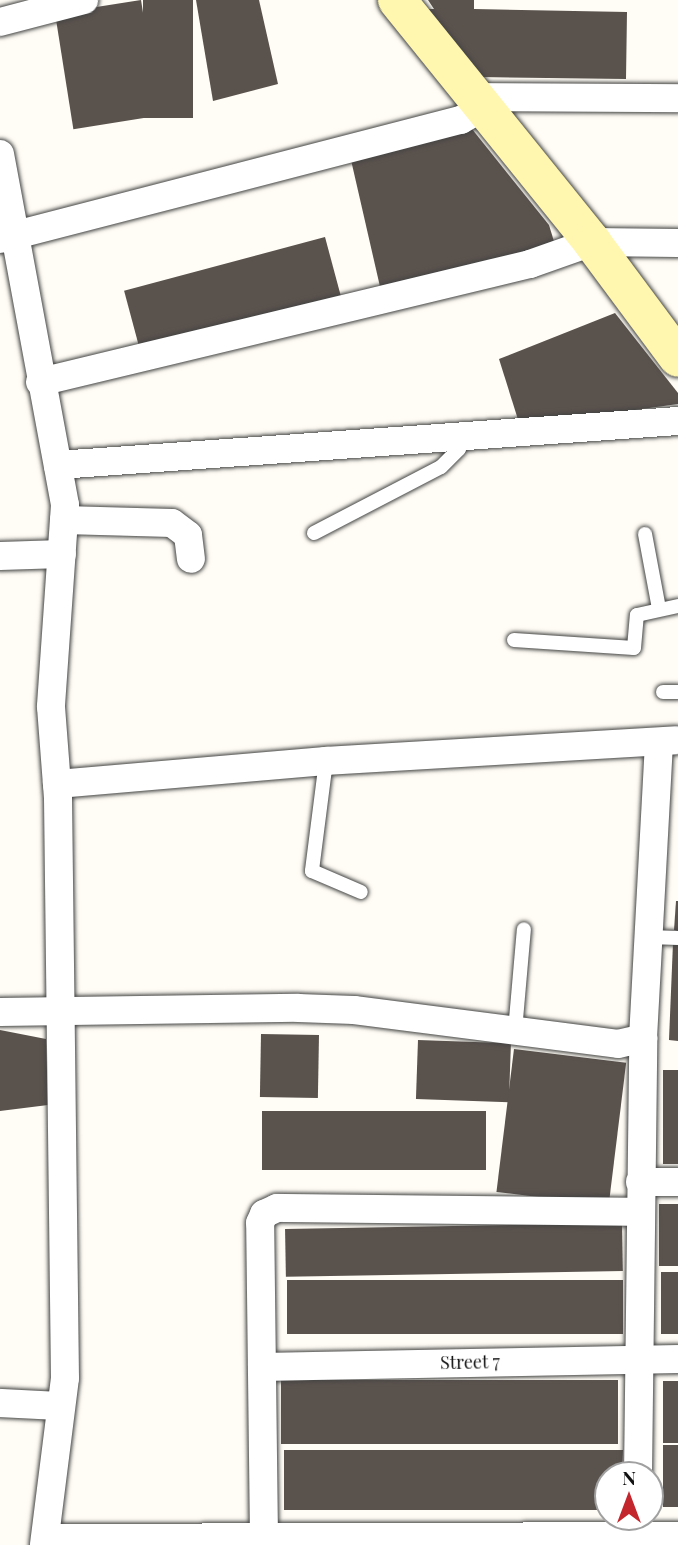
<!DOCTYPE html>
<style>
body{margin:0}
#map{position:relative;width:678px;height:1545px;overflow:hidden;background:#fffdf5;font-family:"Playfair Display",serif}
div>[style]{position:absolute}
[style*='--x']{left:calc(var(--x)*1px);top:calc(var(--y)*1px);width:calc(var(--w)*1px);rotate:calc(var(--a)*1deg)}
.building>*{inset:0;background:#5a524d;transform-origin:0 0}
.roads{filter:drop-shadow(0 0 2px #444) drop-shadow(0 0 2px #444)}
.lane>*{height:14px;margin:-7px;padding:0 7px;transform-origin:7px;border-radius:7px;background:#fff}
.street>*{height:28px;margin:-14px;padding:0 14px;transform-origin:14px;border-radius:14px;background:#fff}
.secondary>*{height:38px;margin:-19px;padding:0 19px;transform-origin:19px;border-radius:19px;background:#fff6b0}
span{translate:-50% -50%;white-space:nowrap;text-align:center;line-height:1.15;-webkit-text-stroke:7px #fff;paint-order:stroke}
.street-label{font-size:18px;color:#111}
.north{position:absolute;left:594px;top:1461px;width:70px;height:70px;box-sizing:border-box;background:#fff;border:2px solid #a0a0a0;border-radius:50%;rotate:0deg;font-size:19px;font-weight:700;line-height:28px;text-align:center;color:#111}
.north::after{content:'';display:block;margin:auto;width:24px;height:32px;background:#c4262e;clip-path:polygon(50% 0,100% 100%,50% 72%,0 100%)}
</style>
<div id="map">
<div class="building">
<div style="left:141px;top:0;width:117px;height:87px;rotate:81deg"></div>
<div style="left:143px;top:0;width:50px;height:118px"></div>
<div style="clip-path:polygon(196px 0,259px 0,278px 84px,213px 101px)"></div>
<div style="clip-path:polygon(428px 0,474px 0,474px 9px,627px 12px,626px 79px,480px 77px,428px 9px,434px 9px)"></div>
<div style="clip-path:polygon(472px 129px,549px 225px,556px 248px,381px 291px,351px 160px)"></div>
<div style="left:325px;top:237px;width:65px;height:208px;rotate:75deg"></div>
<div style="clip-path:polygon(615px 313px,678px 393px,678px 404px,520px 426px,499px 359px)"></div>
<div style="clip-path:polygon(676px 901px,678px 901px,678px 931px,674px 930px)"></div>
<div style="clip-path:polygon(673px 943px,678px 943px,678px 1041px,669px 1040px)"></div>
<div style="clip-path:polygon(0 1030px,46px 1039px,48px 1105px,0 1111px)"></div>
<div style="left:261px;top:1034px;width:58px;height:63px;rotate:1deg"></div>
<div style="left:418px;top:1040px;width:93px;height:59px;rotate:2deg"></div>
<div style="left:514px;top:1049px;width:113px;height:144px;rotate:7deg"></div>
<div style="left:663px;top:1070px;width:15px;height:94px"></div>
<div style="left:262px;top:1111px;width:224px;height:59px"></div>
<div style="left:659px;top:1204px;width:19px;height:62px"></div>
<div style="left:622px;top:1223px;width:48px;height:337px;rotate:89deg"></div>
<div style="left:661px;top:1272px;width:17px;height:62px"></div>
<div style="left:623px;top:1280px;width:54px;height:336px;rotate:90deg"></div>
<div style="left:618px;top:1380px;width:64px;height:337px;rotate:90deg"></div>
<div style="left:663px;top:1381px;width:15px;height:62px"></div>
<div style="left:663px;top:1445px;width:15px;height:62px"></div>
<div style="clip-path:polygon(284px 1450px,623px 1450px,622px 1475px,608px 1475px,608px 1510px,284px 1510px)"></div>
</div>
<div class="roads">
<div class="lane">
<div style="--x:314;--y:533;--w:143;--a:-27.5"></div>
<div style="--x:441;--y:467;--w:25;--a:-45"></div>
<div style="--x:459;--y:449;--w:12;--a:-76"></div>
<div style="--x:645;--y:534;--w:76;--a:79.4"></div>
<div style="--x:514;--y:640;--w:120;--a:3.8"></div>
<div style="--x:634;--y:648;--w:33;--a:-85"></div>
<div style="--x:637;--y:615;--w:42;--a:-12.4"></div>
<div style="--x:663;--y:692;--w:15;--a:0"></div>
<div style="--x:326;--y:761;--w:111;--a:97.3"></div>
<div style="--x:312;--y:871;--w:53;--a:23.2"></div>
<div style="--x:649;--y:937;--w:29;--a:2"></div>
<div style="--x:515;--y:1031;--w:102;--a:-85"></div>
</div>
<div class="street">
<div style="--x:0;--y:22;--w:87;--a:-14.7"></div>
<div style="--x:474;--y:97;--w:204;--a:0.3"></div>
<div style="--x:0;--y:154;--w:357;--a:79.5"></div>
<div style="--x:65;--y:505;--w:202;--a:94"></div>
<div style="--x:51;--y:707;--w:91;--a:85.6"></div>
<div style="--x:58;--y:798;--w:580;--a:89.31"></div>
<div style="--x:65;--y:1378;--w:168;--a:97.2"></div>
<div style="--x:0;--y:239;--w:476;--a:-14.5"></div>
<div style="--x:461;--y:120;--w:24;--a:-30"></div>
<div style="--x:40;--y:382;--w:504;--a:-13.54"></div>
<div style="--x:530;--y:264;--w:66;--a:-19.5"></div>
<div style="--x:592;--y:242;--w:86;--a:0.7"></div>
<div style="--x:58;--y:465;--w:622;--a:-4.06"></div>
<div style="--x:64;--y:520;--w:108;--a:1.6"></div>
<div style="--x:172;--y:523;--w:20;--a:37"></div>
<div style="--x:188;--y:535;--w:24;--a:83"></div>
<div style="--x:0;--y:556;--w:62;--a:-1.8"></div>
<div style="--x:57;--y:784;--w:270;--a:-4.9"></div>
<div style="--x:326;--y:761;--w:350;--a:-3.4"></div>
<div style="--x:0;--y:1012;--w:298;--a:-0.8"></div>
<div style="--x:298;--y:1008;--w:56;--a:2"></div>
<div style="--x:354;--y:1010;--w:266;--a:7.3"></div>
<div style="--x:618;--y:1044;--w:26;--a:-13"></div>
<div style="--x:640;--y:1182;--w:38;--a:0"></div>
<div style="--x:262;--y:1367;--w:416;--a:-1.1"></div>
<div style="--x:0;--y:1403;--w:60;--a:2.9"></div>
<div style="--x:638;--y:1475;--w:437;--a:-89.3"></div>
<div style="--x:643;--y:1038;--w:296;--a:-86.9"></div>
<div style="--x:46;--y:1538;--w:632;--a:-0.18"></div>
<div style="--x:264;--y:1538;--w:315;--a:-90.7"></div>
<div style="--x:260;--y:1223;--w:10;--a:-66"></div>
<div style="--x:264;--y:1214;--w:14;--a:-25"></div>
<div style="--x:277;--y:1208;--w:362;--a:0.6"></div>
</div>
<div class="secondary">
<div style="--x:397;--y:0;--w:311;--a:51.1"></div>
<div style="--x:592;--y:242;--w:144;--a:53.4"></div>
</div>
</div>
<div class="street-label">
<span style="left:470px;top:1362px;rotate:-1deg">Street 7</span>
</div>
<div class="north">N</div>
</div>
